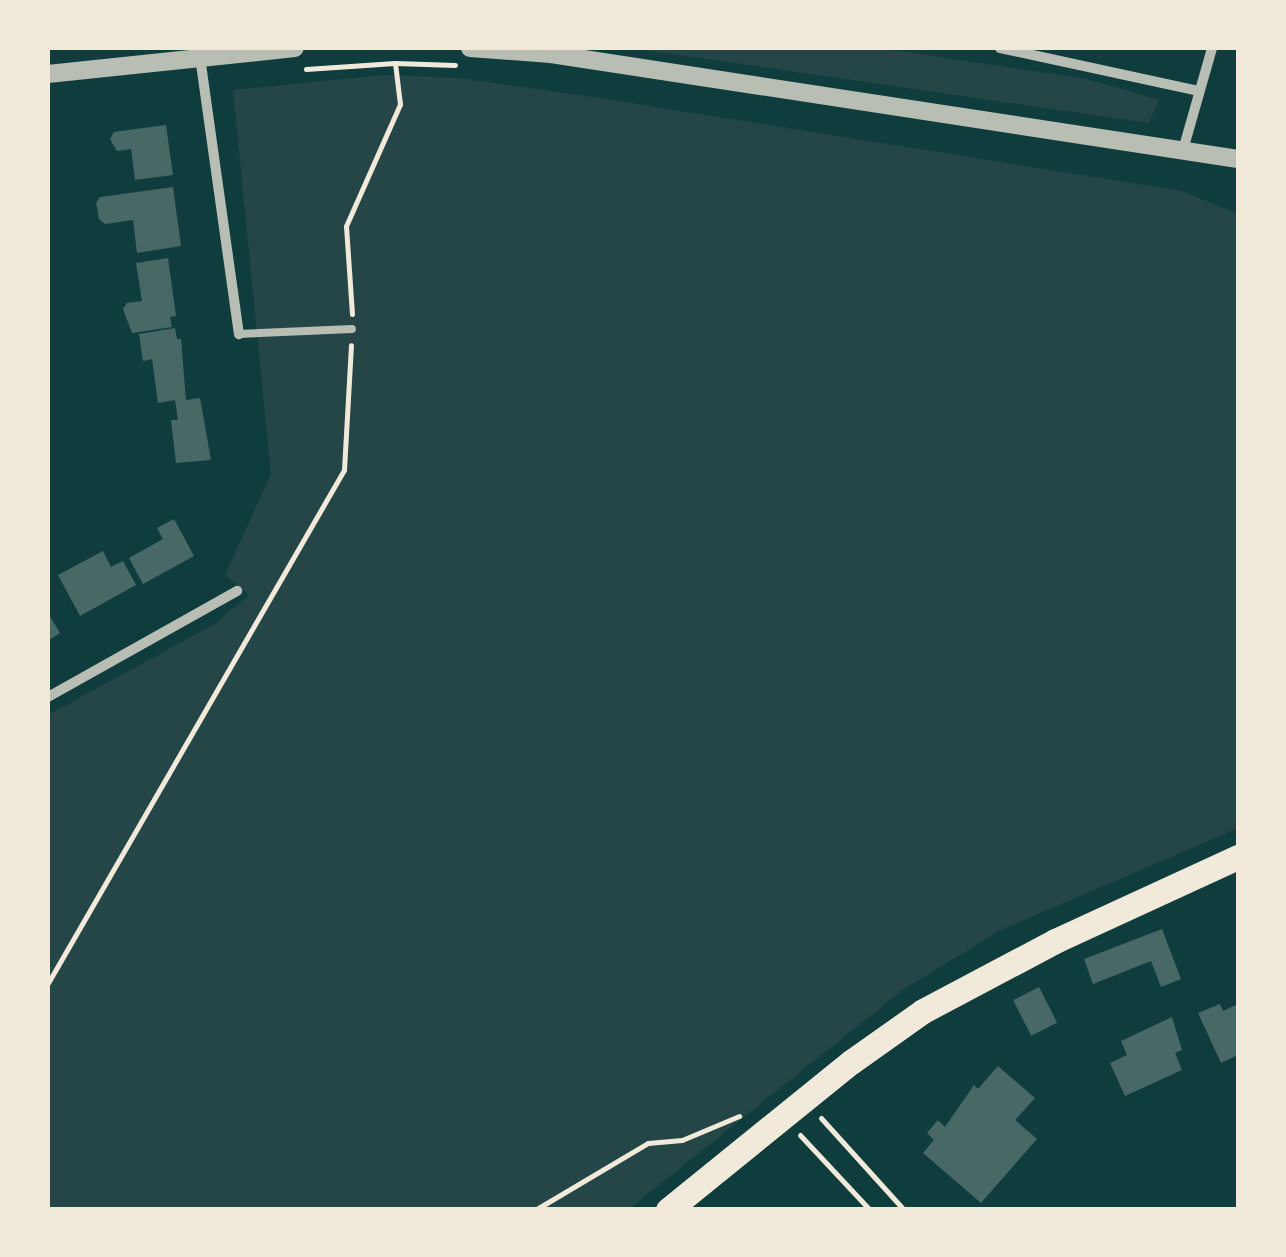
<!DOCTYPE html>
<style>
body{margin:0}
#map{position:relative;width:1286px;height:1257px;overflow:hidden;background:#0f3d3e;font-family:Montserrat,sans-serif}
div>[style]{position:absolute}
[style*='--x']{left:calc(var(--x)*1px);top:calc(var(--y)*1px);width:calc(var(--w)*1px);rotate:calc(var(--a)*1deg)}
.green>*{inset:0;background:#244646}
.building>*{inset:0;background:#486865;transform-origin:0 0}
.path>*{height:5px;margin:-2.5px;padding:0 2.5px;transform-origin:2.5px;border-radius:2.5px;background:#f1e9da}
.service>*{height:8px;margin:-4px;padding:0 4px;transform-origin:4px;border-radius:4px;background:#b8beb3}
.minor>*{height:10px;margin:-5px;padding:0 5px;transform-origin:5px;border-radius:5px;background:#b8beb3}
.tertiary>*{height:18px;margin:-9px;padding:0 9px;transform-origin:9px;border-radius:9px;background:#b8beb3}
.primary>*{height:25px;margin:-12.5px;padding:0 12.5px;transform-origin:12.5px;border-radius:12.5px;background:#f1e9da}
span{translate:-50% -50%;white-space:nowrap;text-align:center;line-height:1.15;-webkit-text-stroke:8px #f1e9da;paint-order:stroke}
.frame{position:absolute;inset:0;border:50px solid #f1e9da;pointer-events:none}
</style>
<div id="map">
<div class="green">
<div style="clip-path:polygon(631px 48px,879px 48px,1087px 79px,1159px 100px,1149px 123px)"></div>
<div style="clip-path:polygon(384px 75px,458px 78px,586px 96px,1182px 191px,1238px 214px,1238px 828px,999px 931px,904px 989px,629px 1209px,48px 1210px,48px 715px,213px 625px,249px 595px,225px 575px,271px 474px,233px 90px)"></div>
</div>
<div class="building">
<div style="clip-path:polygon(166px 125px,173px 175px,135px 180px,131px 149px,117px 151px,110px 139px,114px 132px)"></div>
<div style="clip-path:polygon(173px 187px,181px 246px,137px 253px,133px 220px,105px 224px,99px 219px,96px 203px,100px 197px)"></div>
<div style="clip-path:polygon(168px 258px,176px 316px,170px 317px,172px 327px,132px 333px,123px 309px,127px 303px,142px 301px,136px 263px)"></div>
<div style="clip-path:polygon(175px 328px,177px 339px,181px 339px,186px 400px,200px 398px,211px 460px,176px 463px,171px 420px,178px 420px,175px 400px,158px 403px,152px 359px,143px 361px,139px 334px)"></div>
<div style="clip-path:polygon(174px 519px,194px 556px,143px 584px,129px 558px,163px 539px,157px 528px)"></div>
<div style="clip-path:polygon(103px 551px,111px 567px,123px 561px,136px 585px,80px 616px,58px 575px)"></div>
<div style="clip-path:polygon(48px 613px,60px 633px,48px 641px)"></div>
<div style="clip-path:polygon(1162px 929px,1181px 979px,1161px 987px,1151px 961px,1093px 984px,1084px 959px)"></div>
<div style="left:1039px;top:987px;width:40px;height:29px;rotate:63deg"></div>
<div style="clip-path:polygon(1220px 1004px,1223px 1011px,1238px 1004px,1238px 1055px,1221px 1063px,1198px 1013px)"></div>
<div style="clip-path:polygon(1172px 1017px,1182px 1050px,1175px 1053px,1182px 1070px,1125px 1096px,1110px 1063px,1127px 1055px,1121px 1041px)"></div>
<div style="clip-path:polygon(998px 1066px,1035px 1098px,1015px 1120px,1037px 1139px,981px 1203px,923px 1153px,934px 1140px,927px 1133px,938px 1120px,945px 1127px,974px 1085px,978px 1089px)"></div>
</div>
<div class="path">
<div style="--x:306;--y:69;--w:89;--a:-3.9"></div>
<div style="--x:395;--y:63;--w:60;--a:1.9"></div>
<div style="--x:352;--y:314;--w:88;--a:-93.9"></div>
<div style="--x:346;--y:226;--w:133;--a:-66.1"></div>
<div style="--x:400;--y:104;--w:41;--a:-97"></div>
<div style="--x:48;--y:983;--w:592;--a:-60.02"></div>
<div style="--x:344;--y:470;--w:125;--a:-86.8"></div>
<div style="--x:821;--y:1118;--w:124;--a:47.9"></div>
<div style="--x:800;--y:1135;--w:103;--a:47"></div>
<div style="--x:535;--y:1210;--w:131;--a:-30.7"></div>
<div style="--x:648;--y:1143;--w:34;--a:-5"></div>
<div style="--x:682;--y:1140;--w:62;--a:-22.8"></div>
</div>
<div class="service">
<div style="--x:239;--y:334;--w:113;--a:-2.5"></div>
</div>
<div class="minor">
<div style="--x:1000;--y:48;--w:204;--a:12.2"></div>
<div style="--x:200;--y:57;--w:280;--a:82"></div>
<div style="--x:1183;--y:150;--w:106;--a:-74.1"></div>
<div style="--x:48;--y:697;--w:217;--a:-29.3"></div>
</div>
<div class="tertiary">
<div style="--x:470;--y:48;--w:81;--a:4.2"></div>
<div style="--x:551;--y:54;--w:695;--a:8.69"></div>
<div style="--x:48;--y:74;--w:248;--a:-6"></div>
</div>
<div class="primary">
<div style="--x:668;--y:1210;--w:235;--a:-39"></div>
<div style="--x:851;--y:1062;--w:88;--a:-35.3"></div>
<div style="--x:923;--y:1011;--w:149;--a:-27.9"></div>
<div style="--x:1055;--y:941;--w:201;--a:-24.7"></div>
</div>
<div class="frame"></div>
</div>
